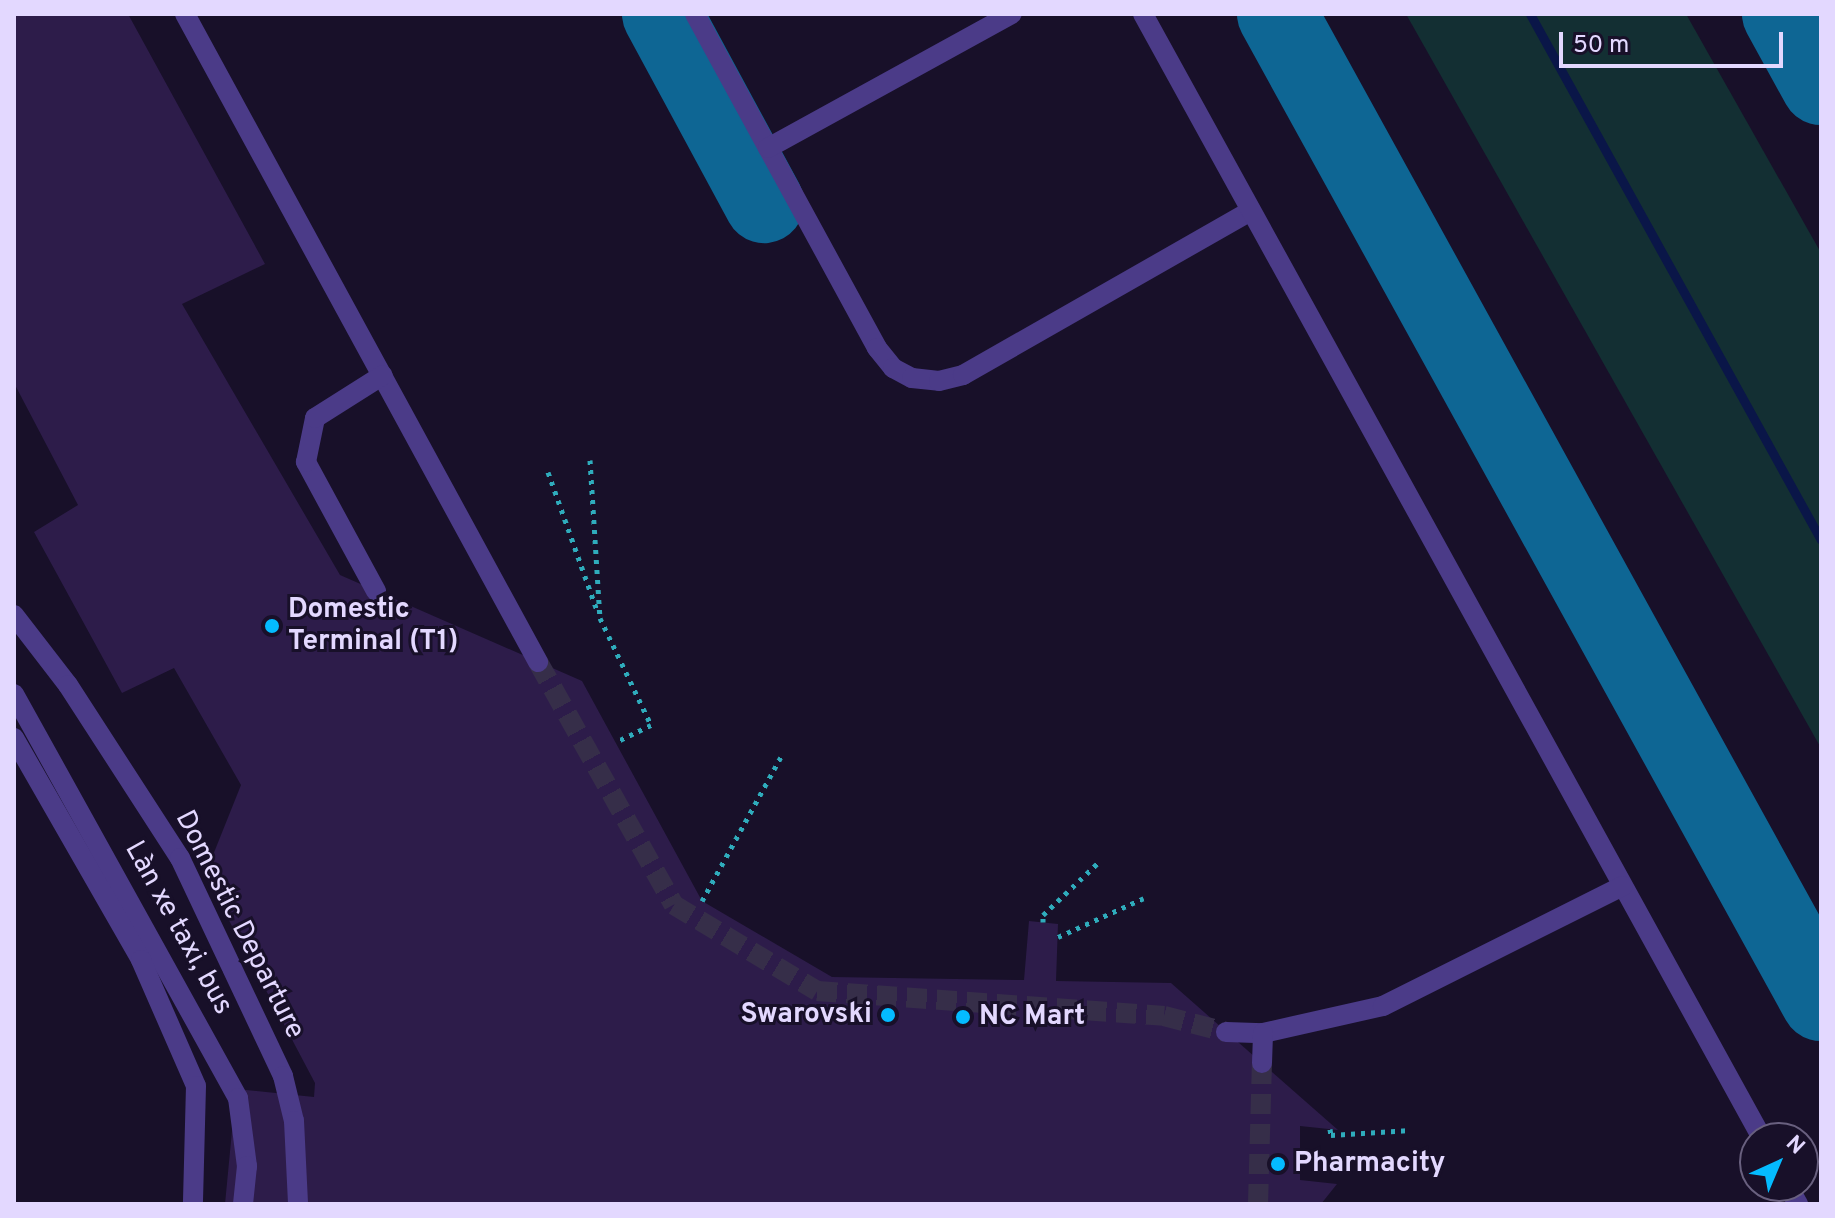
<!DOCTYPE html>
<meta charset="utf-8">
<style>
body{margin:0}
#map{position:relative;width:1835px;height:1218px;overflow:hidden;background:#181029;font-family:Overpass,sans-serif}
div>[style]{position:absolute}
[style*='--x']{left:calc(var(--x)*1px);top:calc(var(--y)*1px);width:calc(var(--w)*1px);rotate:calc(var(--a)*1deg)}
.green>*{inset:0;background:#132f33}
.stream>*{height:9px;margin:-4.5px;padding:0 4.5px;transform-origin:4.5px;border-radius:4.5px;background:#0a1648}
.taxiway>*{height:80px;margin:-40px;padding:0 40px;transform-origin:40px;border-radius:40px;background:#0e6694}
.building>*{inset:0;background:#2d1c4a}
.minor-tunnel>*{height:20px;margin-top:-10px;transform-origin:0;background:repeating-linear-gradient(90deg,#362e49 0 20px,transparent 0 30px)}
.path>*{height:5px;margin-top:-2.5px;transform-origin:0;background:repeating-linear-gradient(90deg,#2facbc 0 4px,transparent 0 10px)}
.minor>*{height:20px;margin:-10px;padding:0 10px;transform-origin:10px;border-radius:10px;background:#4b3b88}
.dots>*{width:22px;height:22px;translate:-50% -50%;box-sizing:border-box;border:4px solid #181029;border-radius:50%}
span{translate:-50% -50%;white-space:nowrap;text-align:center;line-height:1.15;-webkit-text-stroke:6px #181029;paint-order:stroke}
.poi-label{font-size:28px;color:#e3d8ff;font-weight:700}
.left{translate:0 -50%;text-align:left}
.right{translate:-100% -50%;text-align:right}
.street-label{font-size:28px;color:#e3d8ff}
.frame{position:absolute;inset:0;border:16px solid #e3d8ff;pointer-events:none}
.north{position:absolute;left:1739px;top:1122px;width:80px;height:80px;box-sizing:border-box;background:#181029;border:2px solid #69607f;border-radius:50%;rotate:44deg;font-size:22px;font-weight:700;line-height:32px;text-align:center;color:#e3d8ff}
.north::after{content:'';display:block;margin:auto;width:28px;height:36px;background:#04bbff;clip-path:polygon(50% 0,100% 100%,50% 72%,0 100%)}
.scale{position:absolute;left:1559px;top:32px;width:224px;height:36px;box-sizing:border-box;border:4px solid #e3d8ff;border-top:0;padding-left:10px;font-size:24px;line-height:28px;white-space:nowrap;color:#e3d8ff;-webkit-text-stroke:6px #181029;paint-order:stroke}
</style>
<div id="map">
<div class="green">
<div style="clip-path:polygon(1406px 14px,1686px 14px,1821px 253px,1821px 748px)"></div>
</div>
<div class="stream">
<div style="--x:1530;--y:14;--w:601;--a:61.05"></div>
</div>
<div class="taxiway">
<div style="--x:662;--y:14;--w:215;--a:61.6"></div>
<div style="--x:1277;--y:14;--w:1127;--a:61.14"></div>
<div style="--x:1782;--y:14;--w:81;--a:61.2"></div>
</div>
<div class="building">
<div style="clip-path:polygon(14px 14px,128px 14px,265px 264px,182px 304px,340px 575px,582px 681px,702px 901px,832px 977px,1024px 980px,1029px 921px,1058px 924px,1056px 981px,1171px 983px,1338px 1130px,1300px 1126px,1300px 1180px,1337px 1184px,1321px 1204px,225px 1204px,236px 1089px,314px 1097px,315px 1083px,205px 875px,241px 785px,174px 668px,122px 693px,34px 532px,78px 505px,14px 383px)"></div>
</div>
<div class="minor-tunnel">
<div style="--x:538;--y:662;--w:278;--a:60.8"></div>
<div style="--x:674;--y:905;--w:167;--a:31"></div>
<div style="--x:817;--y:991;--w:348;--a:4.1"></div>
<div style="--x:1164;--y:1016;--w:64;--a:14.5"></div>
<div style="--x:1258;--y:1204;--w:141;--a:-88.4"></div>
</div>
<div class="path">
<div style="--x:590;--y:460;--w:158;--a:86.4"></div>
<div style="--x:600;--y:618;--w:119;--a:64.5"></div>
<div style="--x:651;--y:725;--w:39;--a:154"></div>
<div style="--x:548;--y:472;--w:146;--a:70.5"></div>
<div style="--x:702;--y:901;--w:164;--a:-61.3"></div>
<div style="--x:1043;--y:922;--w:7;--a:-90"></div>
<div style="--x:1043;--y:915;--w:79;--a:-43.5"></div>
<div style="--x:1058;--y:937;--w:94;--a:-24.4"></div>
<div style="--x:1330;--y:1129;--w:6;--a:81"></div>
<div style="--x:1331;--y:1135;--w:80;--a:-3.6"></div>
</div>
<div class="minor">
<div style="--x:185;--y:14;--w:738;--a:61.42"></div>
<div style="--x:695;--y:14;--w:380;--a:61.4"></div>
<div style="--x:877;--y:348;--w:26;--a:51"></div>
<div style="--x:893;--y:368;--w:21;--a:28"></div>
<div style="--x:912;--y:378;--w:27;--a:6"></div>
<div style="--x:939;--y:381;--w:25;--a:-14"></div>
<div style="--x:963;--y:375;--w:331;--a:-29.7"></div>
<div style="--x:1143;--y:14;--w:1283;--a:61.16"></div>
<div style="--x:768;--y:148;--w:278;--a:-28.8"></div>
<div style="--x:376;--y:591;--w:147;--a:-118.5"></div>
<div style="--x:306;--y:462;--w:45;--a:-78.4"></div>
<div style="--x:315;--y:418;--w:80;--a:-32.3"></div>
<div style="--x:14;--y:615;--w:88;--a:52.4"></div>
<div style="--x:68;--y:685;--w:206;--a:57.1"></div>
<div style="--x:180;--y:858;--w:241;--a:64.7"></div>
<div style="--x:283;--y:1076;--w:46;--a:76.3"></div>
<div style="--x:294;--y:1121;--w:83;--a:87.2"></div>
<div style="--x:14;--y:694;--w:462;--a:61"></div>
<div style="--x:238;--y:1098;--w:69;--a:82.5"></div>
<div style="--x:247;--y:1166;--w:38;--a:96"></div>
<div style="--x:14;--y:738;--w:256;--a:60.2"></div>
<div style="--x:141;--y:960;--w:137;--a:66.4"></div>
<div style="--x:196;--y:1086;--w:118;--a:91.5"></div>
<div style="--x:1226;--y:1032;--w:37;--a:2"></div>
<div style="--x:1263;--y:1033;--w:123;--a:-12.7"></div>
<div style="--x:1383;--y:1006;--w:268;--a:-26.6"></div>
<div style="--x:1262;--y:1063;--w:30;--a:-88"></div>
<div style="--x:1788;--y:1186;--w:21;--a:61"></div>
</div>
<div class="dots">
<div style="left:272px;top:626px;background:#04bbff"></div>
<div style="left:888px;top:1015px;background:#04bbff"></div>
<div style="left:963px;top:1017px;background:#04bbff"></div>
<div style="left:1278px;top:1164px;background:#04bbff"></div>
</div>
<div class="poi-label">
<span class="left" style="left:288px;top:626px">Domestic<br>Terminal (T1)</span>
<span class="right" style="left:872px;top:1015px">Swarovski</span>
<span class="left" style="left:979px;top:1017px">NC Mart</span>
<span class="left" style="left:1294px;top:1164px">Pharmacity</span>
</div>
<div class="street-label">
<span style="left:239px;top:925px;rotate:63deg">Domestic Departure</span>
<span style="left:178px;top:928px;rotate:61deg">Làn xe taxi, bus</span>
</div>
<div class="frame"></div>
<div class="north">N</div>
<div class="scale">50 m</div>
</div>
